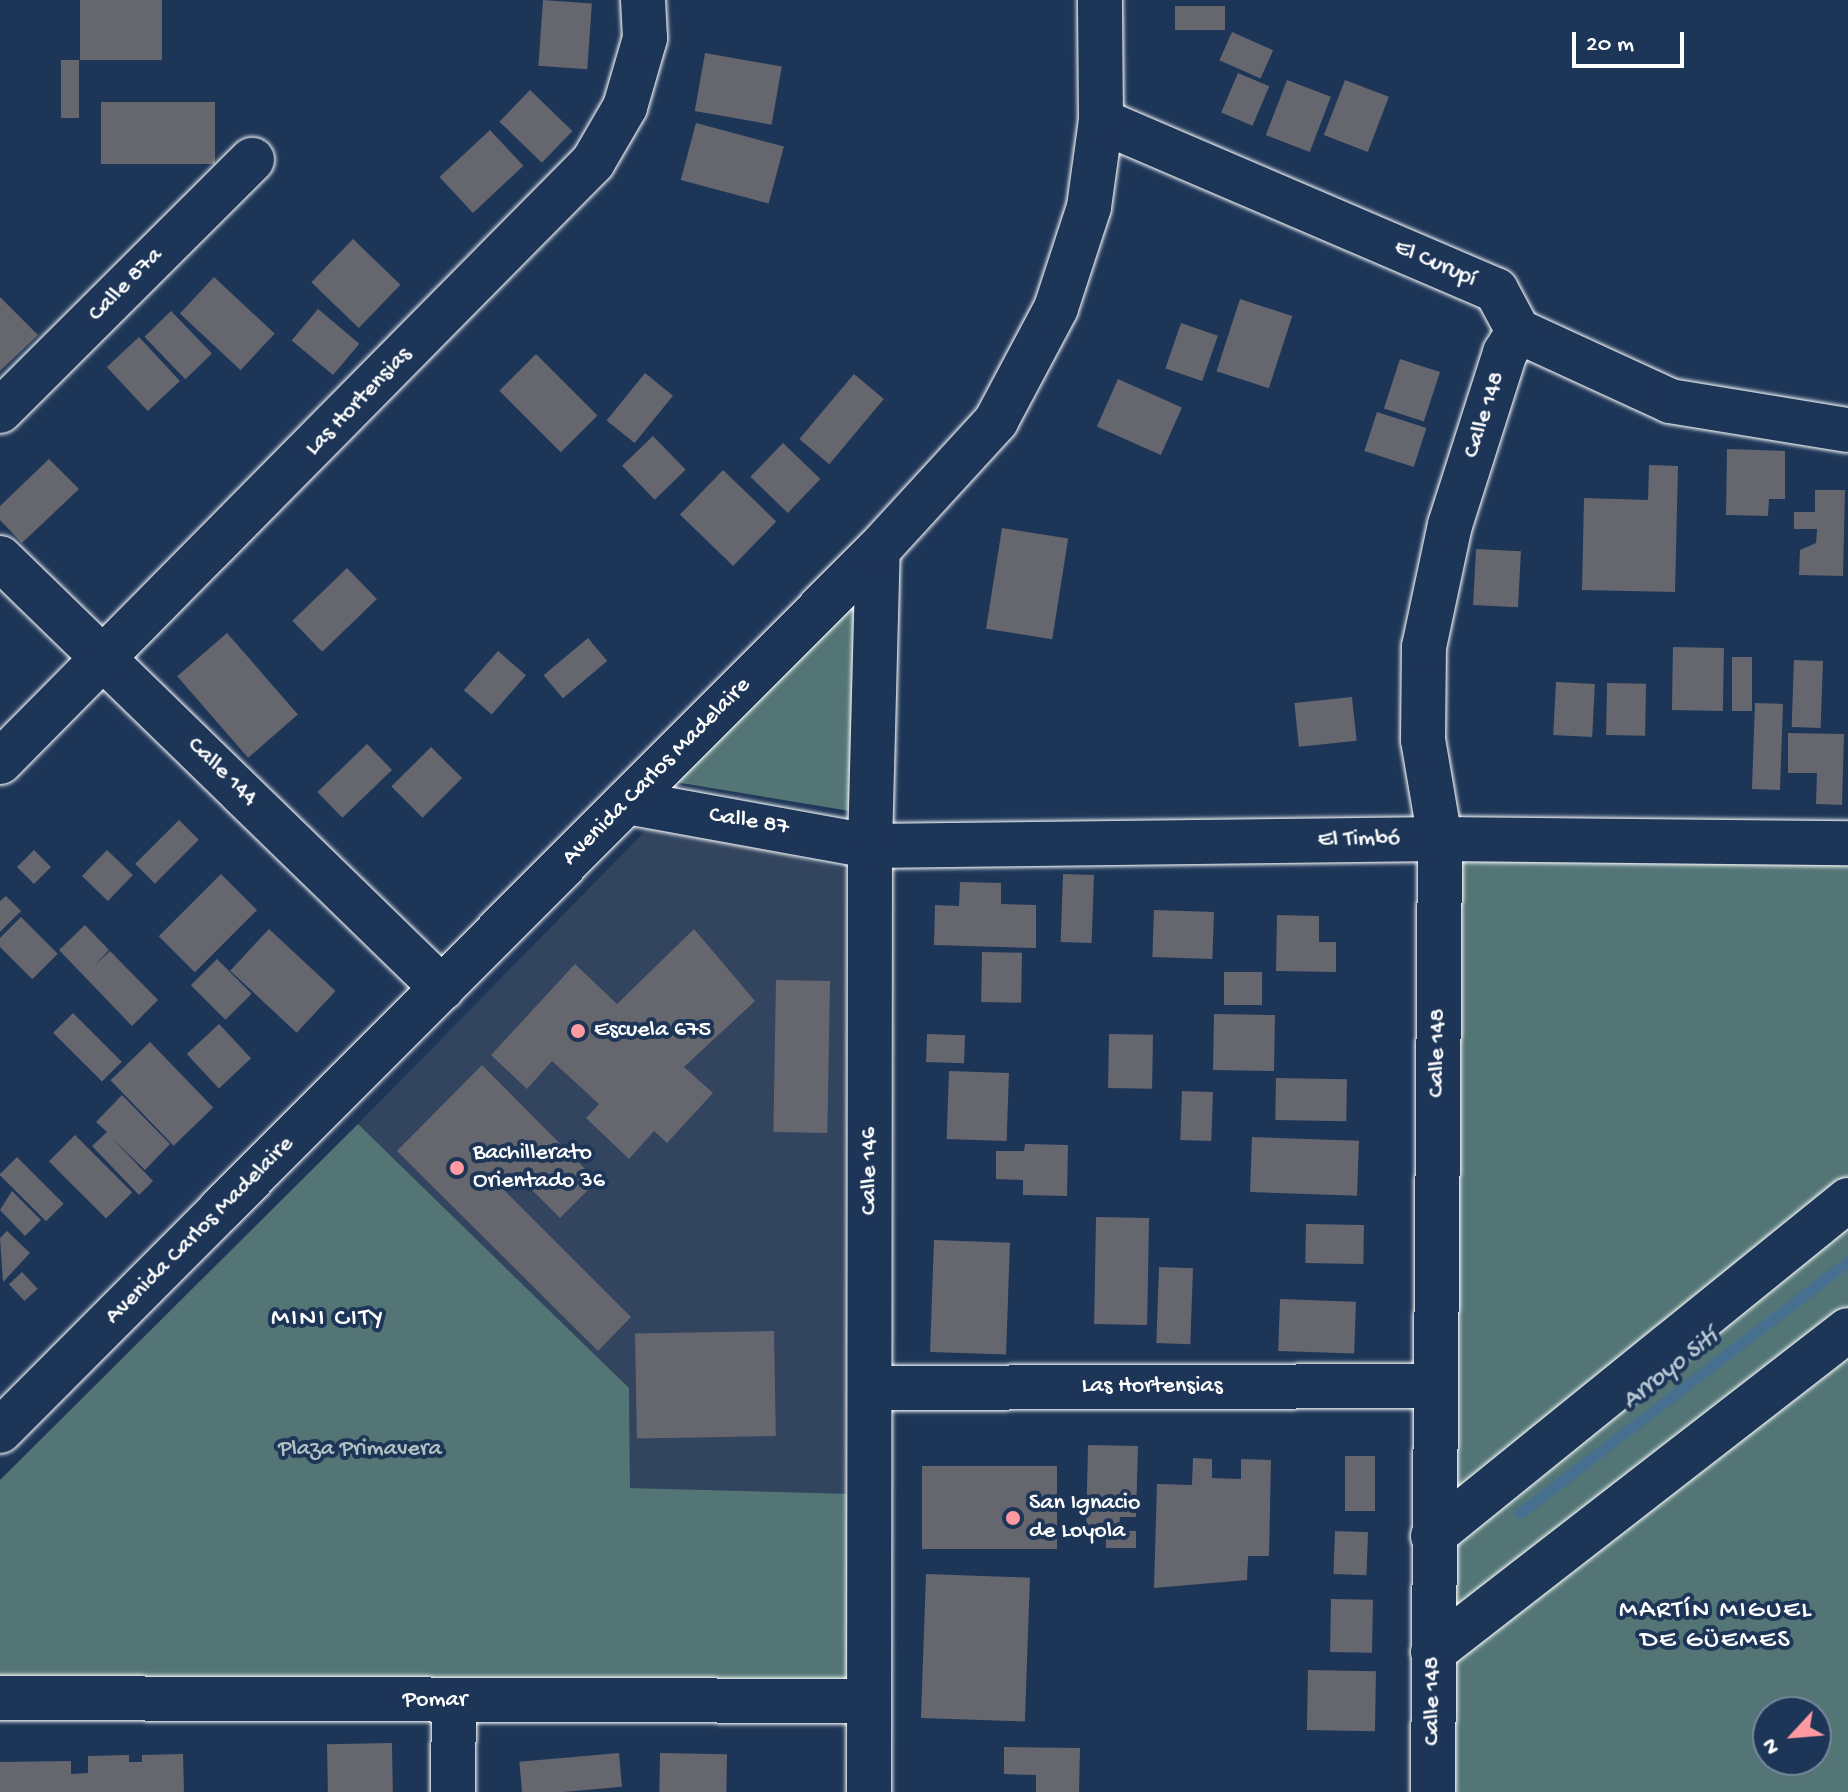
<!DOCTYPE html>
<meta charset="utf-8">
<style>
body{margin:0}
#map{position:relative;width:1848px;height:1792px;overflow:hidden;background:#1d3557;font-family:"Gochi Hand",sans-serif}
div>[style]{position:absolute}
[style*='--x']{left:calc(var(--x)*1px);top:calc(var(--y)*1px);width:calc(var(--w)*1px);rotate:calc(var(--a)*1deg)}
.built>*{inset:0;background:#33445e}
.green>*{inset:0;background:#537576}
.stream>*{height:11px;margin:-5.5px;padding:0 5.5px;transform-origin:5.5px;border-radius:5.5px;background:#476f8f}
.building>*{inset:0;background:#66666f;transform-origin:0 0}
.roads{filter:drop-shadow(0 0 2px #fff) drop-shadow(0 0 2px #fff)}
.minor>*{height:44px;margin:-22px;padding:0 22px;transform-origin:22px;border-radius:22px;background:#1d3557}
.major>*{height:44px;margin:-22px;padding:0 22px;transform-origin:22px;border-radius:22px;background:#1d3557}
.dots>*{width:22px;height:22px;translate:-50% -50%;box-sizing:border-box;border:4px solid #1d3557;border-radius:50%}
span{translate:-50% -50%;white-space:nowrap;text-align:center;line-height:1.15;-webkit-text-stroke:8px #1d3557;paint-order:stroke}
.street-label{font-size:24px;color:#fff}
.poi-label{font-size:24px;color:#fff}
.left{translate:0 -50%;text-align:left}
.park-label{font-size:24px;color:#b2c1c1}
.neighbourhood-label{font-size:26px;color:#fff;letter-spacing:2px}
.water-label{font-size:26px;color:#b5c5d2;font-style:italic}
.north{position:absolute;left:1752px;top:1696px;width:80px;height:80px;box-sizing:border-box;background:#1d3557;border:2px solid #77869a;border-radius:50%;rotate:244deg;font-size:22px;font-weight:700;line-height:32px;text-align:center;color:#fff}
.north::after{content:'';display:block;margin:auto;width:28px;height:36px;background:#ff9aa2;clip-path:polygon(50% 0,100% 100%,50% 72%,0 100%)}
.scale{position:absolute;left:1572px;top:32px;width:112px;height:36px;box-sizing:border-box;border:4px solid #fff;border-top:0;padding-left:10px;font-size:24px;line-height:28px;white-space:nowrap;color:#fff;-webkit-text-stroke:6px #1d3557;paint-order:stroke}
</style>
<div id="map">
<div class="built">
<div style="clip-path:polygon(654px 822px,855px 872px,852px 1494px,630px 1488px,629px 1388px,358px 1124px)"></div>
</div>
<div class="green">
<div style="clip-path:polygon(869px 574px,874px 815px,657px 779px)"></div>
<div style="clip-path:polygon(evenodd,1447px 850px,1848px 852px,1848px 1792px,1446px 1792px,1447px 850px,1768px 1712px,1816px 1712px,1816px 1760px,1768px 1760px,1768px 1712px)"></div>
<div style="clip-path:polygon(358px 1124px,629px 1388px,630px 1488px,852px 1494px,847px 1687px,0 1679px,0 1480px)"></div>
</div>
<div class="stream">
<div style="--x:1520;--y:1513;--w:414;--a:-37.5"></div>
</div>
<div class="building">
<div style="left:80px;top:0;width:82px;height:60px"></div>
<div style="left:543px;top:0;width:49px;height:66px;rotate:4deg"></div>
<div style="left:1175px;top:6px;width:50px;height:24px"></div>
<div style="left:1232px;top:32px;width:45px;height:31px;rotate:24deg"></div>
<div style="left:705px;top:53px;width:78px;height:59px;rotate:10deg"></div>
<div style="left:61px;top:60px;width:18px;height:58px"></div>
<div style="left:1238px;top:73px;width:34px;height:43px;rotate:23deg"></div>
<div style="left:1287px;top:80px;width:47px;height:59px;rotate:21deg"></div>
<div style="left:1345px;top:80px;width:47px;height:59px;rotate:21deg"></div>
<div style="left:530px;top:90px;width:59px;height:44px;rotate:44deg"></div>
<div style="left:101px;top:102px;width:114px;height:62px"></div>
<div style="left:696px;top:123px;width:91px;height:59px;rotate:15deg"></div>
<div style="left:490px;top:130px;width:49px;height:69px;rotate:47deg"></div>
<div style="left:353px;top:239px;width:66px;height:60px;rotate:44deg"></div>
<div style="left:214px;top:277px;width:83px;height:50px;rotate:43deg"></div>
<div style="clip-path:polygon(0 297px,38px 335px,0 371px)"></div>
<div style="left:1240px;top:299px;width:55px;height:76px;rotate:18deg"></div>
<div style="left:318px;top:309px;width:54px;height:41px;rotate:40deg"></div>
<div style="left:171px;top:311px;width:59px;height:37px;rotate:46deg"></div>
<div style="left:1181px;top:323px;width:39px;height:48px;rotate:19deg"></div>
<div style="left:139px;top:337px;width:60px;height:44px;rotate:47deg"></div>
<div style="left:536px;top:354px;width:87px;height:52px;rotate:45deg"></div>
<div style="left:1400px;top:359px;width:42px;height:52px;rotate:18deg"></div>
<div style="left:645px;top:373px;width:36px;height:61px;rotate:39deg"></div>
<div style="left:854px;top:374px;width:39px;height:85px;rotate:40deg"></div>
<div style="left:1118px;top:379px;width:70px;height:52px;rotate:24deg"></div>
<div style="left:1377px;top:412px;width:52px;height:41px;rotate:18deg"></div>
<div style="left:653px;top:436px;width:47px;height:43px;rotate:46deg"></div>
<div style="left:783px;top:443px;width:52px;height:47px;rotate:44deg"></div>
<div style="clip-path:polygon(1727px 449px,1785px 451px,1785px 499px,1769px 499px,1768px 516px,1726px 515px)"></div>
<div style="clip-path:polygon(49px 459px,79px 489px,22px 543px,0 520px,0 506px)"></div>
<div style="clip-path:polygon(1649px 465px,1678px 466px,1675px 592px,1582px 590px,1584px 498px,1648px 500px)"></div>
<div style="left:723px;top:470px;width:74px;height:62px;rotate:44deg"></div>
<div style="clip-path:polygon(1815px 490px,1845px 490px,1843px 576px,1799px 575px,1800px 550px,1816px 543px,1817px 529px,1794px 529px,1794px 512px,1815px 512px)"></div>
<div style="left:1002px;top:528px;width:67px;height:102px;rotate:9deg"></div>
<div style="left:1476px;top:549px;width:45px;height:56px;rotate:3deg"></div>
<div style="left:347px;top:568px;width:43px;height:76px;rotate:46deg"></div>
<div style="left:227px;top:633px;width:108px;height:66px;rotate:49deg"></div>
<div style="left:588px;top:638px;width:30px;height:58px;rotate:50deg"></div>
<div style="left:1673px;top:647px;width:51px;height:63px;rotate:1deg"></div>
<div style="left:498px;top:651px;width:37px;height:52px;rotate:41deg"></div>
<div style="left:1732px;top:657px;width:20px;height:54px"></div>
<div style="left:1794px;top:660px;width:29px;height:67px;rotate:2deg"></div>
<div style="left:1556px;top:682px;width:39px;height:53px;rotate:3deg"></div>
<div style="left:1607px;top:683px;width:39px;height:52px;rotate:1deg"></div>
<div style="left:1352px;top:697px;width:44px;height:58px;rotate:84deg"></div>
<div style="left:1755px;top:703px;width:28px;height:86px;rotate:2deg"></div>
<div style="clip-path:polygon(1788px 733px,1844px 734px,1842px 805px,1816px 804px,1817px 773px,1788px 773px)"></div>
<div style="left:367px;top:744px;width:36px;height:69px;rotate:46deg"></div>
<div style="left:431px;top:747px;width:44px;height:56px;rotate:45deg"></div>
<div style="left:179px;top:820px;width:28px;height:62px;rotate:45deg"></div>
<div style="left:34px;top:850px;width:24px;height:24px;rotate:45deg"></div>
<div style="left:107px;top:850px;width:36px;height:36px;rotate:44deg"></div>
<div style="left:221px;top:874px;width:51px;height:88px;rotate:45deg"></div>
<div style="left:1063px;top:874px;width:31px;height:68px;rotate:2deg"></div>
<div style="clip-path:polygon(960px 882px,1001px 883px,1001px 904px,1036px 905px,1036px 948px,934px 945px,935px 905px,959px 906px)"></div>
<div style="clip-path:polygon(6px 896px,21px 911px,0 932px,0 901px)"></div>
<div style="left:1154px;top:910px;width:60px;height:47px;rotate:2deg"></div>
<div style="clip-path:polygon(1277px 915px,1319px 916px,1319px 942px,1336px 942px,1336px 972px,1276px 971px)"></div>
<div style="left:21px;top:917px;width:52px;height:36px;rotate:45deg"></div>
<div style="clip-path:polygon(85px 925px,109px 950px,95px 965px,110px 951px,158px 1000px,132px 1026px,59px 950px)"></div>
<div style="left:269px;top:929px;width:91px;height:57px;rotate:43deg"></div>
<div style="clip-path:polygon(694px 929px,755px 1001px,684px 1067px,713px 1093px,667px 1143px,654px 1131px,629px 1159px,586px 1118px,599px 1104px,552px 1061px,527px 1089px,491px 1055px,575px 964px,617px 1004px)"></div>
<div style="left:982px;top:952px;width:40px;height:50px;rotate:1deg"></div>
<div style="left:217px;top:959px;width:49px;height:37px;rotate:45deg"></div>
<div style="left:1224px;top:972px;width:38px;height:33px"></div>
<div style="left:776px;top:980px;width:54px;height:152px;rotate:1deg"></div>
<div style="left:73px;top:1013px;width:69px;height:28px;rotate:45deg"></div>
<div style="left:1214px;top:1014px;width:61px;height:56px;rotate:1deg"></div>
<div style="left:219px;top:1024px;width:47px;height:44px;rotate:47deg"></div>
<div style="left:927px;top:1034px;width:38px;height:28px;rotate:2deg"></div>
<div style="left:1109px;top:1034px;width:44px;height:54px;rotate:1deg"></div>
<div style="left:150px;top:1042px;width:91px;height:55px;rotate:46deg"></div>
<div style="clip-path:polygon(482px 1065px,597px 1181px,560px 1218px,516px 1174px,502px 1188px,631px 1317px,598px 1351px,397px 1151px)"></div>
<div style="left:949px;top:1071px;width:60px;height:68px;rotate:2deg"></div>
<div style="left:1276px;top:1078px;width:71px;height:42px;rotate:1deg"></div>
<div style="left:1182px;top:1091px;width:31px;height:49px;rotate:2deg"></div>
<div style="clip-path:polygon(122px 1095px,170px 1144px,145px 1170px,112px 1138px,153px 1181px,139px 1195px,92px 1146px,107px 1132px,96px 1122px)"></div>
<div style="left:75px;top:1135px;width:81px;height:37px;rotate:45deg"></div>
<div style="left:1252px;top:1137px;width:107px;height:55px;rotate:2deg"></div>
<div style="clip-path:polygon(1025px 1144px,1068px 1145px,1067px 1196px,1023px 1195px,1023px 1180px,996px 1179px,996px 1151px,1024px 1151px)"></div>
<div style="left:17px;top:1157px;width:66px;height:25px;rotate:45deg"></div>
<div style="clip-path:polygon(12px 1191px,41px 1220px,25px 1236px,0 1210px)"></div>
<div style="left:1096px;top:1217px;width:53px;height:107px;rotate:1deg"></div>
<div style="left:1306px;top:1224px;width:58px;height:39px;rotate:1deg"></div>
<div style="clip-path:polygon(7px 1231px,30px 1253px,3px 1282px,0 1238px)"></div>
<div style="left:934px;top:1240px;width:76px;height:112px;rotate:2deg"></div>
<div style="left:1159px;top:1267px;width:34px;height:76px;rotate:2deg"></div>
<div style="left:22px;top:1272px;width:23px;height:18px;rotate:47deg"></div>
<div style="left:1280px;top:1299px;width:76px;height:52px;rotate:2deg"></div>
<div style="left:774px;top:1331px;width:105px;height:139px;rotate:89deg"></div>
<div style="clip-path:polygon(1088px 1445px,1138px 1446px,1136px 1517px,1120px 1517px,1119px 1531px,1136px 1531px,1136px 1548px,1106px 1548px,1106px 1534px,1086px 1534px)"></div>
<div style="left:1345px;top:1456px;width:30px;height:55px"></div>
<div style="clip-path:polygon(1193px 1458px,1212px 1459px,1212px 1478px,1241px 1479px,1241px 1459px,1271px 1460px,1269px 1556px,1248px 1556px,1247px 1580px,1154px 1588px,1157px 1484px,1192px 1485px)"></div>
<div style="left:922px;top:1466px;width:135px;height:83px"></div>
<div style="left:1335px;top:1531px;width:33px;height:43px;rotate:2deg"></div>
<div style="left:926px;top:1574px;width:104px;height:144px;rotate:2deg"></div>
<div style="left:1331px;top:1599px;width:42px;height:53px;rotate:1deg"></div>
<div style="left:1308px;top:1670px;width:68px;height:60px;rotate:1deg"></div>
<div style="left:392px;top:1743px;width:49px;height:65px;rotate:89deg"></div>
<div style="clip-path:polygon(1004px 1747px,1080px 1748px,1079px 1792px,1036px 1792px,1036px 1775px,1004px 1774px)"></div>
<div style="left:619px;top:1753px;width:34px;height:100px;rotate:85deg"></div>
<div style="left:660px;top:1753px;width:67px;height:39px;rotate:1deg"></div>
<div style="clip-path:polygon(183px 1754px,184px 1792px,0 1792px,0 1762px,71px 1761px,71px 1774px,88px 1773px,88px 1756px,129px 1755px,129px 1762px,142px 1762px,142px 1755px)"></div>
</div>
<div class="roads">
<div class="minor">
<div style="--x:1101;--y:121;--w:430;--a:23.2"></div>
<div style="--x:1496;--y:290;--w:47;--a:61.8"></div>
<div style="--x:1518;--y:331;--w:167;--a:24.7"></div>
<div style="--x:1670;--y:401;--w:180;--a:9.3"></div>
<div style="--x:0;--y:411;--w:356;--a:-44.9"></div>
<div style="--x:0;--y:558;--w:617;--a:44.21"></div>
<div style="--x:0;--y:762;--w:844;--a:-45.34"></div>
<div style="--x:593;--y:162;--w:64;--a:-59.8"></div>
<div style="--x:625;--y:107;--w:72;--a:-73.8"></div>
<div style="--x:645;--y:38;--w:38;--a:-93"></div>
<div style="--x:627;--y:802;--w:247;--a:10.3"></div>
<div style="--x:870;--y:846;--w:570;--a:-0.7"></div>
<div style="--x:1440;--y:839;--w:408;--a:0.6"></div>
<div style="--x:870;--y:1388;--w:564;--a:-0.2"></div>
<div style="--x:0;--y:1431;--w:312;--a:-45.1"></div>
<div style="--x:1433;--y:1536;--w:534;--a:-38.99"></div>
<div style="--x:1433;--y:1652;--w:525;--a:-37.81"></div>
<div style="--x:0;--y:1698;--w:869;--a:0.2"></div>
<div style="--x:453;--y:1792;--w:91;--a:-89.4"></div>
<div style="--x:869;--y:1792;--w:946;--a:-89.94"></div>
<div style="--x:870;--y:846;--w:296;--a:-88.5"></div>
<div style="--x:1433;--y:1792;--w:953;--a:-89.58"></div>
<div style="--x:1440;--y:839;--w:100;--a:-99.7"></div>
<div style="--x:1423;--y:740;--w:93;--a:-89.4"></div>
<div style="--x:1424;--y:647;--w:125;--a:-78"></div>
<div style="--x:1450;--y:525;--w:181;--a:-72.3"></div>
<div style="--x:1505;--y:353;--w:26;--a:-59"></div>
</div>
<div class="major">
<div style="--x:220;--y:1210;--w:932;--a:-45.09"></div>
<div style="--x:878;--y:550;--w:175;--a:-47.5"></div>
<div style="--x:996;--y:421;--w:128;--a:-62"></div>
<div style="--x:1056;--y:308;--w:106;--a:-71.9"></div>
<div style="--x:1089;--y:207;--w:87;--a:-82.1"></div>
<div style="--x:1101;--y:121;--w:121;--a:-90.5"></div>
</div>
</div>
<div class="dots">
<div style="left:578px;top:1031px;background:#ff9aa2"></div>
<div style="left:457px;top:1168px;background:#ff9aa2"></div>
<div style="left:1013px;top:1518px;background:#ff9aa2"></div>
</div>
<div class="street-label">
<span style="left:1435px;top:264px;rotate:23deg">El Curupí</span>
<span style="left:126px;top:285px;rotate:-45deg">Calle 87a</span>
<span style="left:359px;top:402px;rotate:-46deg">Las Hortensias</span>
<span style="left:1485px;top:415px;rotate:-72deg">Calle 148</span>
<span style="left:222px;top:772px;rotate:44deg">Calle 144</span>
<span style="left:657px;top:772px;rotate:-45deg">Avenida Carlos Madelaire</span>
<span style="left:749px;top:822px;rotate:9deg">Calle 87</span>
<span style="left:1359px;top:840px;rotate:-1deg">El Timbó</span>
<span style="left:1438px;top:1053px;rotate:-89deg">Calle 148</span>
<span style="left:870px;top:1171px;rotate:-90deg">Calle 146</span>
<span style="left:200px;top:1231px;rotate:-45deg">Avenida Carlos Madelaire</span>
<span style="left:1152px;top:1387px">Las Hortensias</span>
<span style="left:435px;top:1701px">Pomar</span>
<span style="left:1433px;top:1701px;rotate:-90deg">Calle 148</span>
</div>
<div class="poi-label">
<span class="left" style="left:594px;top:1031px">Escuela 675</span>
<span class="left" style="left:473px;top:1168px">Bachillerato<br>Orientado 36</span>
<span class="left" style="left:1029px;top:1518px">San Ignacio<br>de Loyola</span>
</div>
<div class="park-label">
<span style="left:360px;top:1450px">Plaza Primavera</span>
</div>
<div class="neighbourhood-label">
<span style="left:328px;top:1320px">MINI CITY</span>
<span style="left:1716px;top:1627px">MARTÍN MIGUEL<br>DE GÜEMES</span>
</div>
<div class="water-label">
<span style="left:1671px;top:1370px;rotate:-38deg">Arroyo Sití</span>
</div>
<div class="north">N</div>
<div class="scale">20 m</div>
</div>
